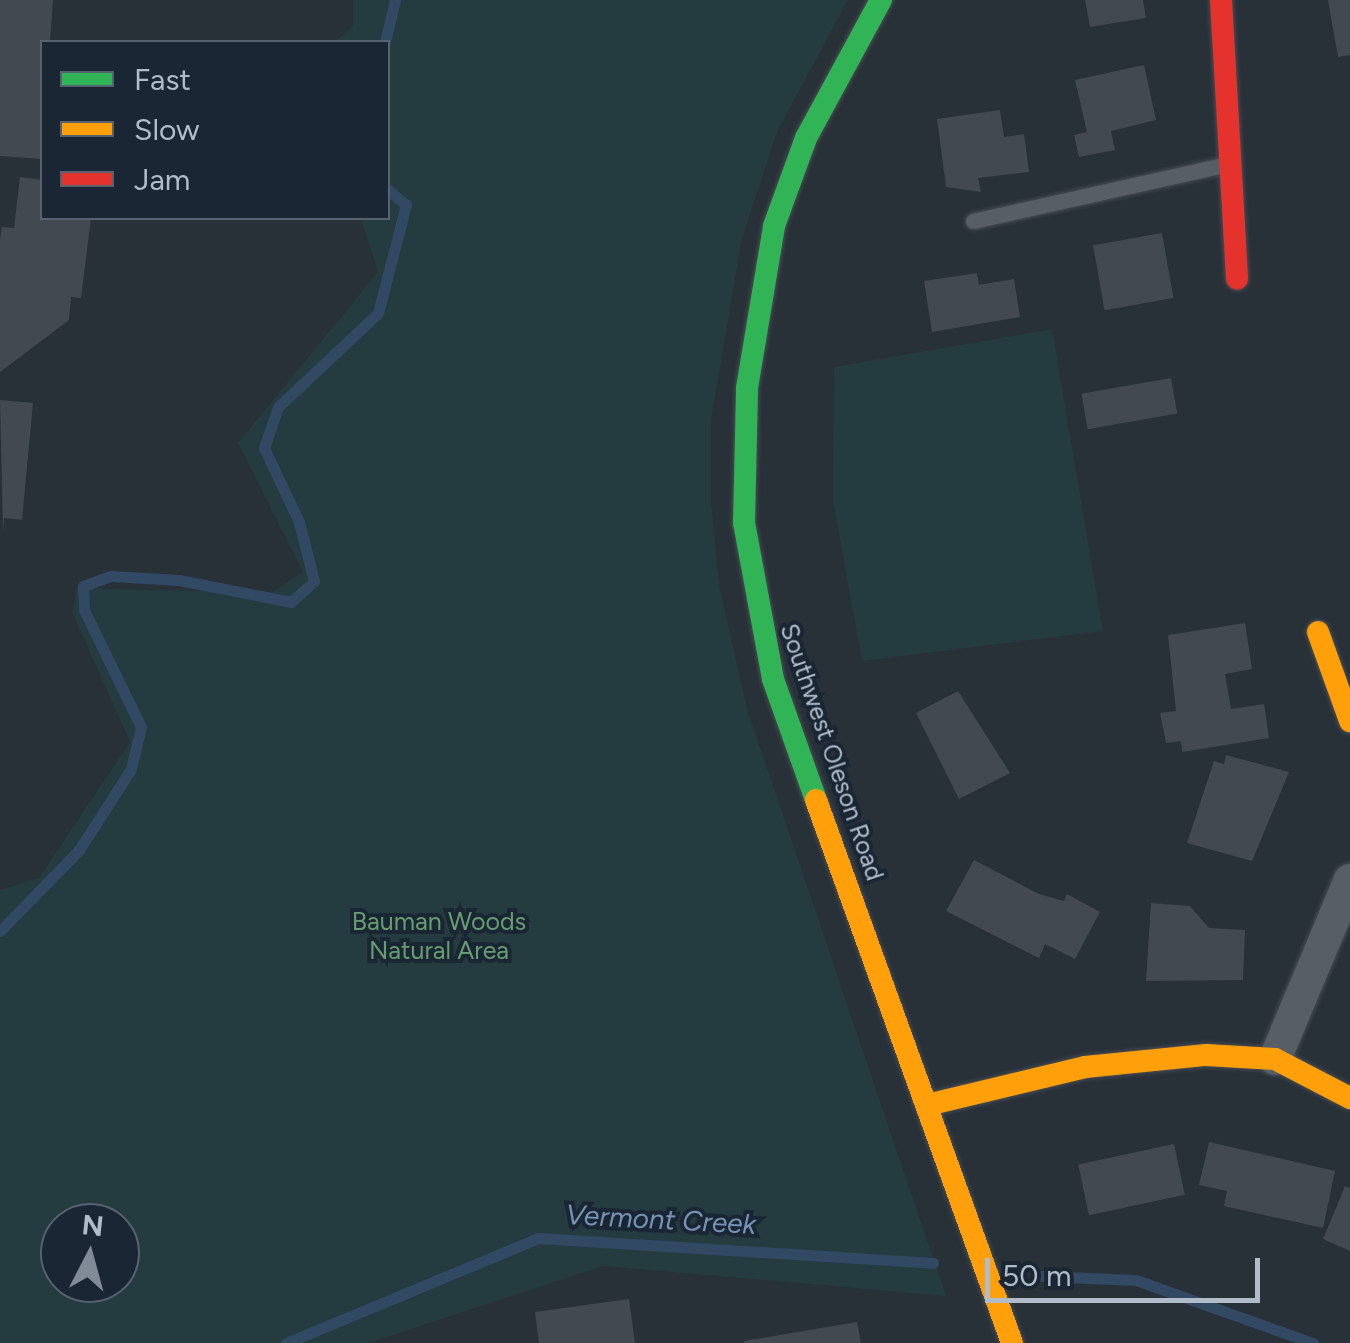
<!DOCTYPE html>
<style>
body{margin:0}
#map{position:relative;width:1350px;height:1343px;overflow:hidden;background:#283038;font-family:Figtree,sans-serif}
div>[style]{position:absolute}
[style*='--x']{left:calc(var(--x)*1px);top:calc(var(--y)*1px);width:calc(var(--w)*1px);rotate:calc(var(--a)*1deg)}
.green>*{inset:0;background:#243c3f}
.stream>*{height:11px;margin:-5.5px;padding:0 5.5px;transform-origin:5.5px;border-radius:5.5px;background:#324964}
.building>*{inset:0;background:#424950;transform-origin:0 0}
.roads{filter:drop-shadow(0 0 2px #464c53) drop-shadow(0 0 2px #464c53)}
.lane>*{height:15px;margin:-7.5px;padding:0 7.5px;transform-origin:7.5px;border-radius:7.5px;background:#585e66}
.street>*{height:32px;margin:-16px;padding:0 16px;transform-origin:16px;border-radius:16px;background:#585e66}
.fast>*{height:22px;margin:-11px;padding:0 11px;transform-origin:11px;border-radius:11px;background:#30b455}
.slow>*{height:22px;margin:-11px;padding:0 11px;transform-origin:11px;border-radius:11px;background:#ff9f0a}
.jam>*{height:22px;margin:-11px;padding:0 11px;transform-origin:11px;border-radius:11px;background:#e5322d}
span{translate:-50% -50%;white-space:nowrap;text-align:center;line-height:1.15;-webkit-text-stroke:8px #1a2634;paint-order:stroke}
.street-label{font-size:25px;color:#b1bcca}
.park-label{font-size:25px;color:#659e6f}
.water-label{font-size:28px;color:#7594b5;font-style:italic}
.legend{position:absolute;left:40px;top:40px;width:350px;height:180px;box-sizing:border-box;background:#1a2634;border:2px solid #566270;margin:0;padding:12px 18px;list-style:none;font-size:30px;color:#b1bcca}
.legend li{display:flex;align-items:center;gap:20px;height:50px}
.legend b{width:50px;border:2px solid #566270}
.north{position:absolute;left:40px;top:1203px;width:100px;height:100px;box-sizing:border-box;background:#1a2634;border:2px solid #566270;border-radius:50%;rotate:6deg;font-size:28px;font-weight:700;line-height:40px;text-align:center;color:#b1bcca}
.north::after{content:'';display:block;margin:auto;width:35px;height:45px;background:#818b97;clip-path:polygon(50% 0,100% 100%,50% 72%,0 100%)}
.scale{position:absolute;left:985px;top:1258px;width:275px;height:45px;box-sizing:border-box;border:5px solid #b1bcca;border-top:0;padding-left:12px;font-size:30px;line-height:35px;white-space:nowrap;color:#b1bcca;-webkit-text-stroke:8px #1a2634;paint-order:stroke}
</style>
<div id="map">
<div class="green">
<div style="clip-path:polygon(evenodd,353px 0,848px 0,777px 132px,742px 238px,711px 420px,711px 500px,719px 584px,747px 709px,946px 1296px,603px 1266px,369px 1343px,0 1343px,0 890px,39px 878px,130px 742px,72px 612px,77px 588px,271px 593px,303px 572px,238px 443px,378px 272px,361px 218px,388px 218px,388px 42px,334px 42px,353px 26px,353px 0,60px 1223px,120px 1223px,120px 1283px,60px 1283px,60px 1223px)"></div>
<div style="clip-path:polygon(1052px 329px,1103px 631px,862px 661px,833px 501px,834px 367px)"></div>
</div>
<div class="stream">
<div style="--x:385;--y:42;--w:43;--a:-76.6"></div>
<div style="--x:0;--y:931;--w:113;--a:-45.7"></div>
<div style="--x:79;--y:850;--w:96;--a:-57.3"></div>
<div style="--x:131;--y:769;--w:43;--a:-76.6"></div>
<div style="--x:141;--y:727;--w:130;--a:-116"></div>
<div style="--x:84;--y:610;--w:24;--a:-92"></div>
<div style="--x:83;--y:586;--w:30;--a:-20"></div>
<div style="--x:111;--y:576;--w:68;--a:3.4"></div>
<div style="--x:179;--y:580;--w:114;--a:11.1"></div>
<div style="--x:291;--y:602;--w:31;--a:-42"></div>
<div style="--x:314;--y:581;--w:61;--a:-104.3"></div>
<div style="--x:299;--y:522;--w:82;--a:-115.3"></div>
<div style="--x:264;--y:448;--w:43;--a:-71.1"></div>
<div style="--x:278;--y:407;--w:137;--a:-43.2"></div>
<div style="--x:378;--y:313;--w:112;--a:-75.5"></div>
<div style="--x:406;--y:205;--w:23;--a:-140"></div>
<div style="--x:1041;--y:1276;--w:95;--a:2.4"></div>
<div style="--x:1136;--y:1280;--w:188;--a:19.6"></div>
<div style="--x:286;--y:1343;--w:273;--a:-22.6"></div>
<div style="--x:538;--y:1238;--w:396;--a:3.6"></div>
</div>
<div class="building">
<div style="clip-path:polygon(0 0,53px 0,50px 42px,42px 42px,42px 159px,0 156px)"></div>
<div style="clip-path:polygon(1085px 0,1143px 0,1146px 18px,1090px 27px)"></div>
<div style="clip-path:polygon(1328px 0,1350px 0,1350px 55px,1338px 57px)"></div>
<div style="clip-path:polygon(1144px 65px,1156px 120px,1111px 131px,1115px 150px,1079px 157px,1074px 135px,1087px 132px,1075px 80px)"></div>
<div style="clip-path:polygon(1000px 110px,1004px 137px,1024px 134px,1029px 172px,978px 178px,981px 192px,946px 187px,937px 119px)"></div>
<div style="clip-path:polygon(20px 177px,42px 180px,42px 218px,91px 218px,81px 298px,71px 297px,69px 320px,0 372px,0 239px,2px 227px,14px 228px)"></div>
<div style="left:1162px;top:233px;width:66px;height:70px;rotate:80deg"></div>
<div style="clip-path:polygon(977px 273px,979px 285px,1014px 279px,1020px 317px,932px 332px,924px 281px)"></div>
<div style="left:1171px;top:378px;width:36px;height:91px;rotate:80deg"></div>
<div style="clip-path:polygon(0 400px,33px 403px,22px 520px,4px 518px,3px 532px)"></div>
<div style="clip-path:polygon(1245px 623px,1252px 669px,1225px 674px,1231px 709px,1264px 704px,1269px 738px,1182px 752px,1181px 741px,1166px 743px,1160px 713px,1176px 711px,1168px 635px)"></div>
<div style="clip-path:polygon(958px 691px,1010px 773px,959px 799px,916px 713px)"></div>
<div style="clip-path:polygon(1226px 755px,1289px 772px,1252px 861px,1187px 843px,1214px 761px,1224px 764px)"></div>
<div style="clip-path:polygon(974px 860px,1039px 894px,1064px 901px,1067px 894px,1100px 912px,1075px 959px,1045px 944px,1039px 958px,946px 911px)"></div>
<div style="clip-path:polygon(1151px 903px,1190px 906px,1209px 928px,1245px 930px,1243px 980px,1146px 981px)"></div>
<div style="clip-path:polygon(1209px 1142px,1335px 1171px,1323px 1228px,1224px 1206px,1227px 1191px,1199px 1185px)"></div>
<div style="left:1174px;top:1144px;width:52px;height:98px;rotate:78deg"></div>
<div style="clip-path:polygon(1345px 1186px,1350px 1188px,1350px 1251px,1323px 1239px)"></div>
<div style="clip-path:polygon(629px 1299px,635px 1343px,539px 1343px,535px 1312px)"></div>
<div style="clip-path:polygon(857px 1322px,861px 1343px,744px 1343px,744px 1341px)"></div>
</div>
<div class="roads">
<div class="lane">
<div style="--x:973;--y:221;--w:260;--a:-12.6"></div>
</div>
<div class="street">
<div style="--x:1275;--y:1059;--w:194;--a:-67.3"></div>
</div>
<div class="fast">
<div style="--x:816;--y:800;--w:128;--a:-109.6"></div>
<div style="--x:773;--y:679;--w:159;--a:-100.5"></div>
<div style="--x:744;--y:523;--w:135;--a:-88.7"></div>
<div style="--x:747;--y:388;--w:164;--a:-80.5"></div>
<div style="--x:774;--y:226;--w:94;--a:-70"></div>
<div style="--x:806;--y:138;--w:157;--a:-61.5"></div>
</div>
<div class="slow">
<div style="--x:1318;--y:632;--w:95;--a:70.2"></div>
<div style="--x:816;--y:800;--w:577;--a:70.15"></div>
<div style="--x:927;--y:1105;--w:163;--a:-13.5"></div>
<div style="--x:1085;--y:1067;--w:122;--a:-5.7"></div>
<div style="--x:1206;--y:1055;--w:69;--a:3.3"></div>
<div style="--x:1275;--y:1059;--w:85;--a:27.5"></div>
</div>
<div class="jam">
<div style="--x:1221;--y:0;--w:279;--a:86.7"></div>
</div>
</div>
<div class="street-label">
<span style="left:832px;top:752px;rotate:71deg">Southwest Oleson Road</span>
</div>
<div class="park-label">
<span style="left:439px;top:936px">Bauman Woods<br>Natural Area</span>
</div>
<div class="water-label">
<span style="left:661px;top:1219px;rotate:3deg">Vermont Creek</span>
</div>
<ul class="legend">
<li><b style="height:12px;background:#30b455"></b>Fast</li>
<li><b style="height:12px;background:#ff9f0a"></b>Slow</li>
<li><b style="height:12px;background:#e5322d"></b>Jam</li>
</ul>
<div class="north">N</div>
<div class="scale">50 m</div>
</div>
